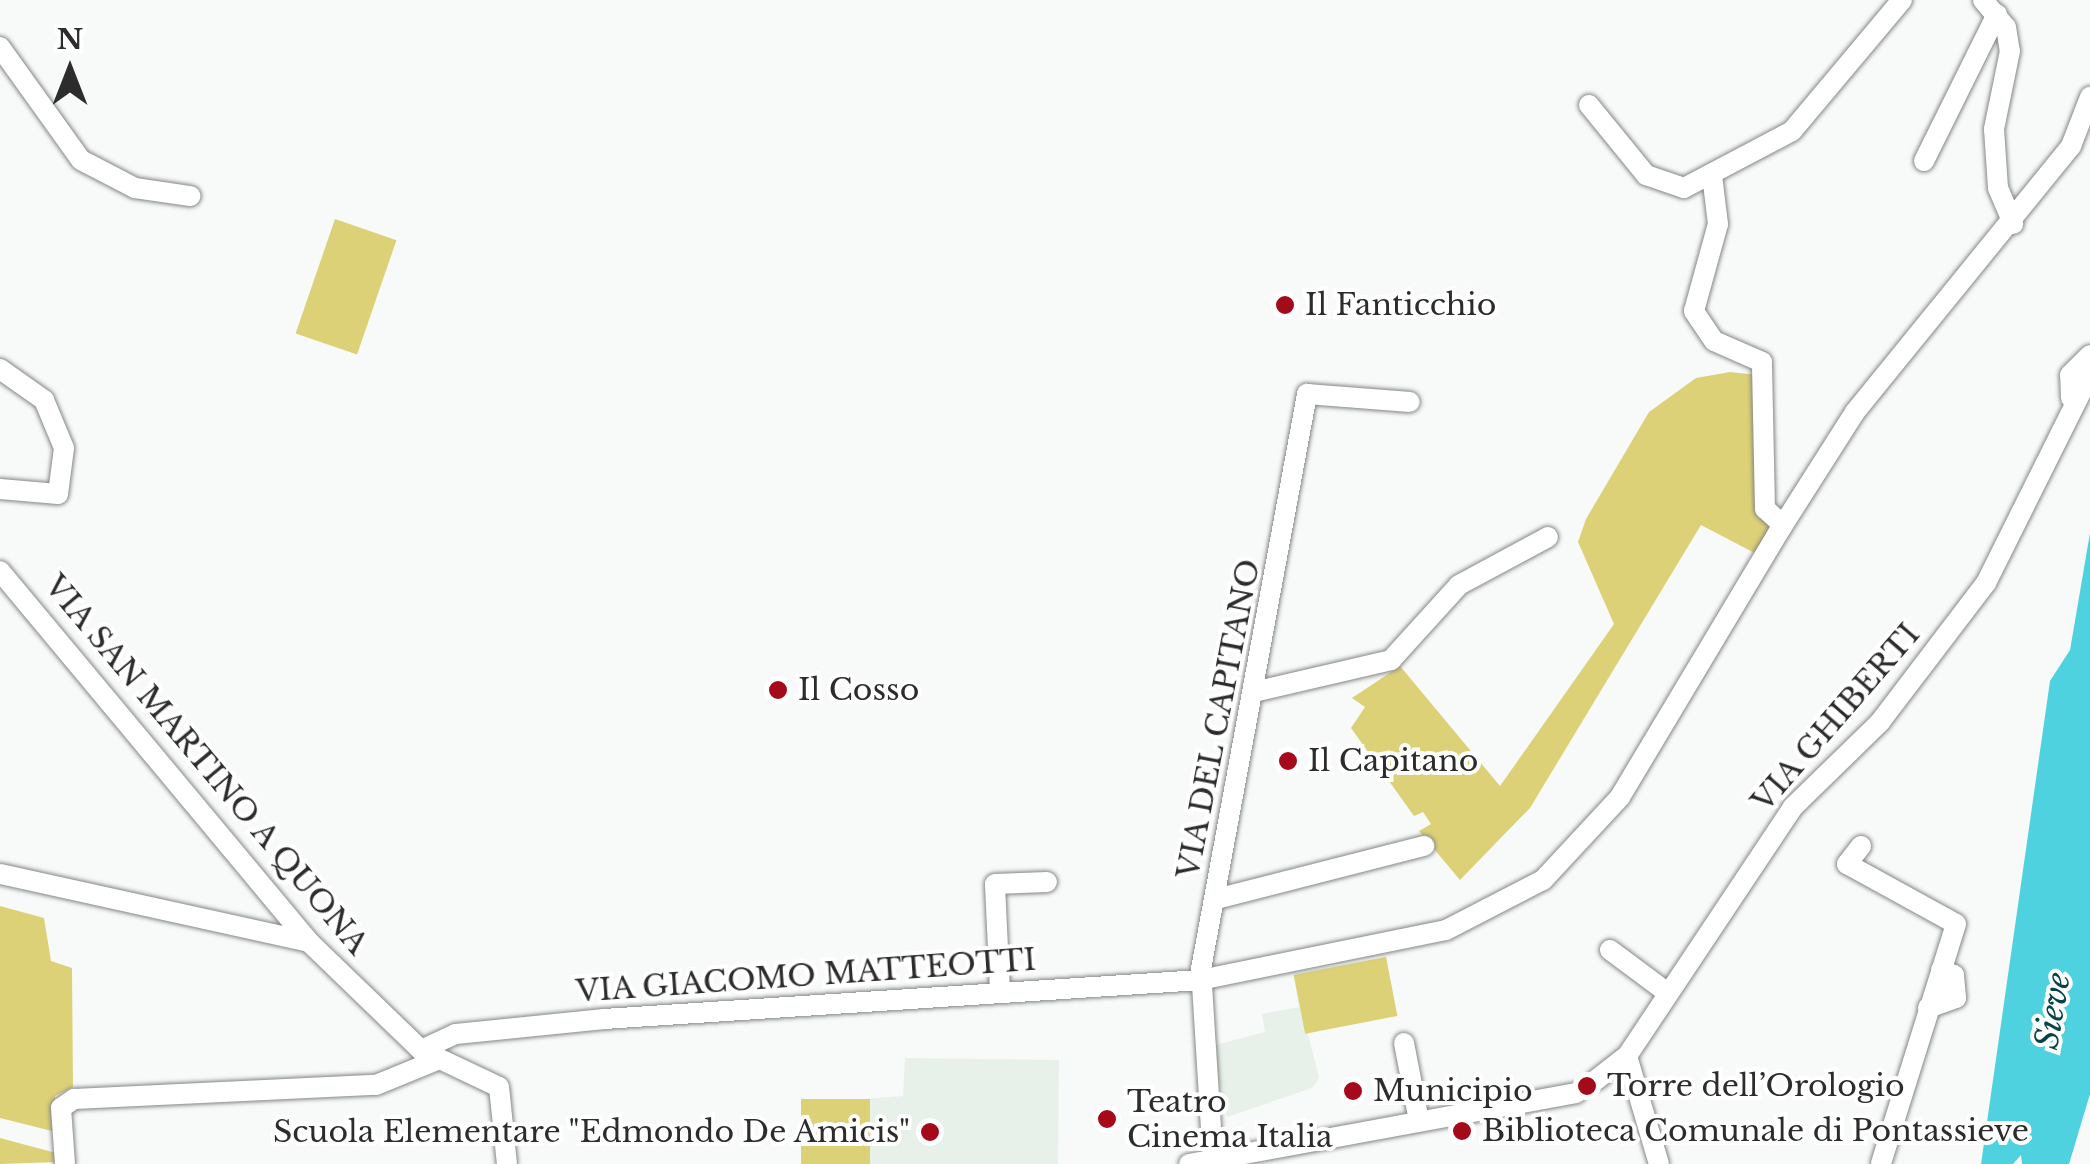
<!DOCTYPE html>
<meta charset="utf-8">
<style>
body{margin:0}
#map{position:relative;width:2090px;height:1164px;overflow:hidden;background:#f7faf8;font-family:"Libre Baskerville",serif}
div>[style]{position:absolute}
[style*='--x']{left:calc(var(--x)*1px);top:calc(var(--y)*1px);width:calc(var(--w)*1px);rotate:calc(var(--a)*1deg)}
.built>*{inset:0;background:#e7f1e9}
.green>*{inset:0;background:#ddd177;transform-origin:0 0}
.water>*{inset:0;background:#4ed2df}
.roads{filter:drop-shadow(0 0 2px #848785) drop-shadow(0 0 2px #848785)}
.street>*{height:20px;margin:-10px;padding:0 10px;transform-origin:10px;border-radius:10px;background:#fff}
.dots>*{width:28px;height:28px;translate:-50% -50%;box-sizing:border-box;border:5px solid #fff;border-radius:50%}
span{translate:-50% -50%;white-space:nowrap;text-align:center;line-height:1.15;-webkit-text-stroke:8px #fff;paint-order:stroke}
.poi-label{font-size:30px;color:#2b2c2b}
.left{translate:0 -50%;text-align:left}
.right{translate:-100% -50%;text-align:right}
.street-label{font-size:30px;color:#2b2c2b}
.water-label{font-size:32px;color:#07444a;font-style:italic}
.north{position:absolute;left:20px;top:20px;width:100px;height:100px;-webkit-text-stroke:8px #fff;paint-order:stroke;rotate:0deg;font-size:28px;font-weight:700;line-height:40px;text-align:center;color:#2b2c2b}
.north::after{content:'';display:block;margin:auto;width:35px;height:45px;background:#2b2c2b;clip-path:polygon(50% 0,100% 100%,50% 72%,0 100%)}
</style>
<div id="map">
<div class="built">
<div style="clip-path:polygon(1386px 957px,1397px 1016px,1307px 1030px,1319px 1078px,1312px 1088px,1227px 1117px,1212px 1046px,1265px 1032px,1262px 1014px,1299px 1007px,1293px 973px)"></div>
<div style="clip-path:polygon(905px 1058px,1059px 1060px,1058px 1164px,804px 1164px,801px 1104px,903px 1096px)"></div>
</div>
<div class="green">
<div style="left:335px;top:219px;width:65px;height:121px;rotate:19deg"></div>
<div style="clip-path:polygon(1730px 372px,1758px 375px,1761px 500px,1781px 529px,1768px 560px,1701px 525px,1530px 808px,1460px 880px,1419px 831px,1431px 824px,1423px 812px,1414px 816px,1351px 728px,1365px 707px,1352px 698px,1400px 666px,1500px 786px,1614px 624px,1578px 542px,1586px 519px,1649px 412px,1696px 378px)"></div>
<div style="clip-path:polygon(0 906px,44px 918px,51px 961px,72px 968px,73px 1087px,55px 1096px,56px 1132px,0 1118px)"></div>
<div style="left:1386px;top:957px;width:60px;height:94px;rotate:79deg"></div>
<div style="left:870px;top:1099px;width:65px;height:69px;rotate:90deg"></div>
<div style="clip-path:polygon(0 1138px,56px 1153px,56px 1162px,0 1164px)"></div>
</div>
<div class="water">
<div style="clip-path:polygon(2090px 533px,2090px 1094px,2069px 1164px,2022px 1164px,2021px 1155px,2013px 1164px,1981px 1164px,2050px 681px,2070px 650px)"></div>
</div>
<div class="roads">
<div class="street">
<div style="--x:1983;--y:0;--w:35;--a:50"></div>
<div style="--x:2006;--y:27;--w:24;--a:81"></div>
<div style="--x:2010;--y:51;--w:80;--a:101.6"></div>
<div style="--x:1994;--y:129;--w:59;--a:86.1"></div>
<div style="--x:1998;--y:188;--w:39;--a:67"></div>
<div style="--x:0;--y:47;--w:139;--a:54.4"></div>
<div style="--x:81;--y:160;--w:61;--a:27.4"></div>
<div style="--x:135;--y:188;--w:56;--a:8.3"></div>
<div style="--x:1589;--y:105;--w:90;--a:50.8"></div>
<div style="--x:1646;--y:175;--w:40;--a:18.9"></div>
<div style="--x:1684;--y:188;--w:122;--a:-27.8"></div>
<div style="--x:1792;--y:131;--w:171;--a:-50"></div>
<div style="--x:1924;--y:161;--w:164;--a:-63.6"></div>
<div style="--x:0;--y:369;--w:54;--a:35.2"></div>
<div style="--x:44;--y:400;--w:52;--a:67.4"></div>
<div style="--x:64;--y:448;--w:46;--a:97.4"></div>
<div style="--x:58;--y:494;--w:58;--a:-175.1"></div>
<div style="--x:2071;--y:398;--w:23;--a:-92"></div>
<div style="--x:2070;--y:375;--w:28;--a:-45"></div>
<div style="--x:1778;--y:533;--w:143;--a:-57.5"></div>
<div style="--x:1855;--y:412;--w:343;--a:-50.9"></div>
<div style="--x:2071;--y:146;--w:53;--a:-68.8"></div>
<div style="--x:0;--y:571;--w:483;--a:50.2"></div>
<div style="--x:309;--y:942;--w:156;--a:44"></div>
<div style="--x:421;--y:1050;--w:86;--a:25.4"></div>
<div style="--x:499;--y:1087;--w:77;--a:84.1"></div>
<div style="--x:1258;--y:691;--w:137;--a:-13.1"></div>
<div style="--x:1391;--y:660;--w:101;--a:-47.8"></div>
<div style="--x:1459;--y:585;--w:101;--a:-28.3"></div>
<div style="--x:1861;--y:846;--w:23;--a:128"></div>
<div style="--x:1847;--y:864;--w:124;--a:28.8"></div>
<div style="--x:1956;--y:924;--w:251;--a:107.4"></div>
<div style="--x:0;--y:874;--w:316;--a:12.4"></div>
<div style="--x:1216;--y:899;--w:215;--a:-14.3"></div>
<div style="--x:1610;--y:950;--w:72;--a:36.6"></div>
<div style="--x:1000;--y:991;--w:107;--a:-92.7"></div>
<div style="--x:995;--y:884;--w:52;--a:-2.2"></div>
<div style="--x:1928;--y:1008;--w:30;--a:-20"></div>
<div style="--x:1956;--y:998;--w:23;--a:-95"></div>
<div style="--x:1954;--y:975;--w:14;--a:-159"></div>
<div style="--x:1404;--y:1043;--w:79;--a:79.1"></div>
<div style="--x:421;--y:1050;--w:38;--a:-25"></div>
<div style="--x:456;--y:1034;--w:149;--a:-5.8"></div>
<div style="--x:604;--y:1019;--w:597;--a:-3.74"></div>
<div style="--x:1200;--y:980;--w:251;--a:-11.5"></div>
<div style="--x:1446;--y:930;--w:109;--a:-27.3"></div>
<div style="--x:1543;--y:880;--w:113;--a:-47.1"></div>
<div style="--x:1620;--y:797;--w:317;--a:-59.1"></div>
<div style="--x:1783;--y:525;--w:24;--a:-138"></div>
<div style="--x:1765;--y:509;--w:147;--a:-91.2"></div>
<div style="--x:1762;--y:362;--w:52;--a:-156.4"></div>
<div style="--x:1714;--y:341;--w:36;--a:-124"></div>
<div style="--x:1694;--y:311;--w:90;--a:-74.6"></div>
<div style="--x:1718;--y:224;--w:49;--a:-97"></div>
<div style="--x:1627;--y:1056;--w:113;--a:73.5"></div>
<div style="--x:1596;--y:1080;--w:39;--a:-38"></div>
<div style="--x:1627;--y:1056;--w:299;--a:-56.3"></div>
<div style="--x:1793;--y:807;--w:122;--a:-44.3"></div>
<div style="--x:1880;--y:722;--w:175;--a:-52.7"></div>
<div style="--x:1986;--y:583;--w:233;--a:-63.5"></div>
<div style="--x:1213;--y:1160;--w:191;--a:-93.6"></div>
<div style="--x:1201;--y:969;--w:585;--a:-79.55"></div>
<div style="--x:1307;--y:394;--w:103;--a:4.4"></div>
<div style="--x:65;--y:1164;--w:56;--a:-94.1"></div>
<div style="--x:61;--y:1108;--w:16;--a:-35"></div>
<div style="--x:74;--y:1099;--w:302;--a:-2.7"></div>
<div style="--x:376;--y:1085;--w:66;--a:-22.3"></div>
<div style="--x:1189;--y:1164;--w:394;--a:-10.4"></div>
</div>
</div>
<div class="dots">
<div style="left:1285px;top:305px;background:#a40a19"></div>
<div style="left:778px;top:690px;background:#a40a19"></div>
<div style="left:1288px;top:761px;background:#a40a19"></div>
<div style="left:1587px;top:1086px;background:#a40a19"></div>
<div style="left:1353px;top:1091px;background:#a40a19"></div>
<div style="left:1107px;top:1119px;background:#a40a19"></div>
<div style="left:1462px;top:1131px;background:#a40a19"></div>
<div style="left:930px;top:1132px;background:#a40a19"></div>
</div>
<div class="poi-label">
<span class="left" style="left:1305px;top:305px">Il Fanticchio</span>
<span class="left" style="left:798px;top:690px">Il Cosso</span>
<span class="left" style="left:1308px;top:761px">Il Capitano</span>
<span class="left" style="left:1607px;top:1086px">Torre dell’Orologio</span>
<span class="left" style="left:1373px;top:1091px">Municipio</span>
<span class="left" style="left:1127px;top:1119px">Teatro<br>Cinema Italia</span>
<span class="left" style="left:1482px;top:1131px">Biblioteca Comunale di Pontassieve</span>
<span class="right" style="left:910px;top:1132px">Scuola Elementare "Edmondo De Amicis"</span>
</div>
<div class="street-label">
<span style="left:1836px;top:718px;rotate:-49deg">VIA GHIBERTI</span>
<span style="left:1219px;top:719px;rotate:-79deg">VIA DEL CAPITANO</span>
<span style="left:206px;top:765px;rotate:50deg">VIA SAN MARTINO A QUONA</span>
<span style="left:806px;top:976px;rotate:-4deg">VIA GIACOMO MATTEOTTI</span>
</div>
<div class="water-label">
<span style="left:2053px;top:1011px;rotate:-80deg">Sieve</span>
</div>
<div class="north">N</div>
</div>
